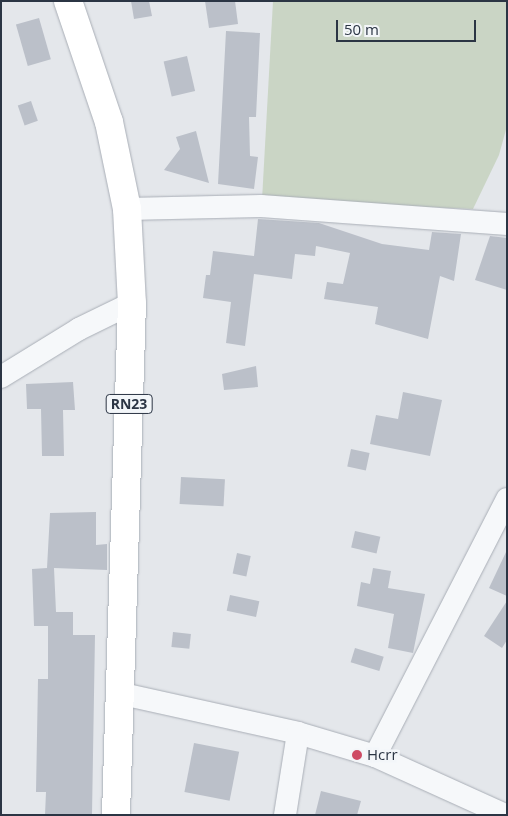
<!DOCTYPE html>
<style>
body{margin:0}
#map{position:relative;width:508px;height:816px;overflow:hidden;background:#e4e7eb;font-family:"Open Sans",sans-serif}
div>[style]{position:absolute}
[style*='--x']{left:calc(var(--x)*1px);top:calc(var(--y)*1px);width:calc(var(--w)*1px);rotate:calc(var(--a)*1deg)}
.green>*{inset:0;background:#cad5c5}
.building>*{inset:0;background:#bbc0c9;transform-origin:0 0}
.roads{filter:drop-shadow(0 0 1px #a9aeb6) drop-shadow(0 0 1px #a9aeb6)}
.street>*{height:22px;margin:-11px;padding:0 11px;transform-origin:11px;border-radius:11px;background:#f6f8fa}
.primary>*{height:28px;margin:-14px;padding:0 14px;transform-origin:14px;border-radius:14px;background:#fff}
.dots>*{width:14px;height:14px;translate:-50% -50%;box-sizing:border-box;border:2px solid #f3f6f9;border-radius:50%}
span{translate:-50% -50%;white-space:nowrap;text-align:center;line-height:1.15;-webkit-text-stroke:5px #f3f6f9;paint-order:stroke}
.shield-label span{padding:1px 4px;background:#f3f6f9;border:1px solid;border-radius:4px;-webkit-text-stroke-width:0}
.shield-label{font-size:14px;color:#2b3544;font-weight:700}
.poi-label{font-size:15px;color:#2b3544}
.left{translate:0 -50%;text-align:left}
.frame{position:absolute;inset:0;border:2px solid #2b3544;pointer-events:none}
.scale{position:absolute;left:336px;top:20px;width:140px;height:22px;box-sizing:border-box;border:2px solid #2b3544;border-top:0;padding-left:6px;font-size:15px;line-height:18px;white-space:nowrap;color:#2b3544;-webkit-text-stroke:4px #f3f6f9;paint-order:stroke}
</style>
<div id="map">
<div class="green">
<div style="clip-path:polygon(273px 1px,507px 1px,507px 126px,499px 155px,473px 209px,262px 200px)"></div>
</div>
<div class="building">
<div style="clip-path:polygon(131px 1px,149px 1px,152px 16px,134px 19px)"></div>
<div style="clip-path:polygon(205px 1px,235px 1px,238px 24px,209px 28px)"></div>
<div style="left:39px;top:18px;width:43px;height:24px;rotate:74deg"></div>
<div style="clip-path:polygon(226px 31px,260px 33px,256px 117px,249px 117px,250px 156px,258px 157px,254px 189px,218px 184px)"></div>
<div style="left:187px;top:56px;width:36px;height:24px;rotate:77deg"></div>
<div style="left:31px;top:101px;width:21px;height:14px;rotate:71deg"></div>
<div style="clip-path:polygon(196px 131px,209px 183px,164px 170px,180px 149px,176px 137px)"></div>
<div style="clip-path:polygon(258px 219px,319px 223px,382px 244px,429px 250px,432px 232px,461px 234px,454px 281px,440px 276px,428px 339px,375px 324px,378px 307px,324px 299px,327px 282px,343px 284px,350px 253px,316px 246px,315px 256px,295px 254px,292px 279px,254px 274px,245px 346px,226px 343px,231px 302px,203px 298px,206px 275px,210px 275px,213px 251px,254px 256px)"></div>
<div style="clip-path:polygon(490px 236px,507px 238px,507px 290px,475px 280px)"></div>
<div style="clip-path:polygon(256px 366px,258px 387px,224px 390px,222px 374px)"></div>
<div style="clip-path:polygon(73px 382px,75px 410px,63px 410px,64px 456px,42px 456px,41px 409px,27px 409px,26px 384px)"></div>
<div style="clip-path:polygon(403px 392px,442px 400px,430px 456px,370px 444px,376px 415px,398px 419px)"></div>
<div style="left:351px;top:449px;width:19px;height:18px;rotate:12deg"></div>
<div style="left:181px;top:477px;width:44px;height:27px;rotate:3deg"></div>
<div style="clip-path:polygon(96px 512px,96px 545px,107px 544px,107px 570px,54px 568px,56px 612px,73px 612px,73px 635px,95px 635px,92px 815px,45px 815px,46px 792px,36px 792px,38px 679px,48px 679px,48px 626px,34px 626px,32px 569px,47px 568px,50px 513px)"></div>
<div style="left:355px;top:531px;width:26px;height:17px;rotate:13deg"></div>
<div style="clip-path:polygon(507px 550px,507px 596px,489px 588px)"></div>
<div style="left:237px;top:553px;width:14px;height:21px;rotate:12deg"></div>
<div style="clip-path:polygon(373px 568px,391px 571px,388px 588px,425px 594px,413px 653px,388px 648px,394px 614px,357px 606px,361px 582px,370px 584px)"></div>
<div style="left:230px;top:595px;width:30px;height:16px;rotate:12deg"></div>
<div style="clip-path:polygon(507px 601px,507px 640px,502px 648px,484px 636px)"></div>
<div style="left:173px;top:632px;width:18px;height:15px;rotate:6deg"></div>
<div style="left:355px;top:648px;width:30px;height:15px;rotate:17deg"></div>
<div style="left:194px;top:743px;width:46px;height:50px;rotate:11deg"></div>
<div style="clip-path:polygon(321px 791px,361px 801px,357px 815px,315px 815px)"></div>
</div>
<div class="roads">
<div class="street">
<div style="--x:127;--y:209;--w:134;--a:-1.3"></div>
<div style="--x:261;--y:206;--w:247;--a:4.2"></div>
<div style="--x:1;--y:377;--w:92;--a:-31.6"></div>
<div style="--x:79;--y:329;--w:59;--a:-26.1"></div>
<div style="--x:118;--y:693;--w:184;--a:12.5"></div>
<div style="--x:298;--y:733;--w:80;--a:16.6"></div>
<div style="--x:375;--y:756;--w:143;--a:24.4"></div>
<div style="--x:375;--y:756;--w:289;--a:-62.8"></div>
<div style="--x:285;--y:815;--w:83;--a:-81"></div>
</div>
<div class="primary">
<div style="--x:68;--y:1;--w:128;--a:71.3"></div>
<div style="--x:109;--y:122;--w:89;--a:78.3"></div>
<div style="--x:127;--y:209;--w:94;--a:87"></div>
<div style="--x:132;--y:303;--w:512;--a:91.79"></div>
</div>
</div>
<div class="dots">
<div style="left:357px;top:755px;background:#ce4b64"></div>
</div>
<div class="shield-label">
<span style="left:129px;top:404px">RN23</span>
</div>
<div class="poi-label">
<span class="left" style="left:367px;top:755px">Hcrr</span>
</div>
<div class="frame"></div>
<div class="scale">50 m</div>
</div>
